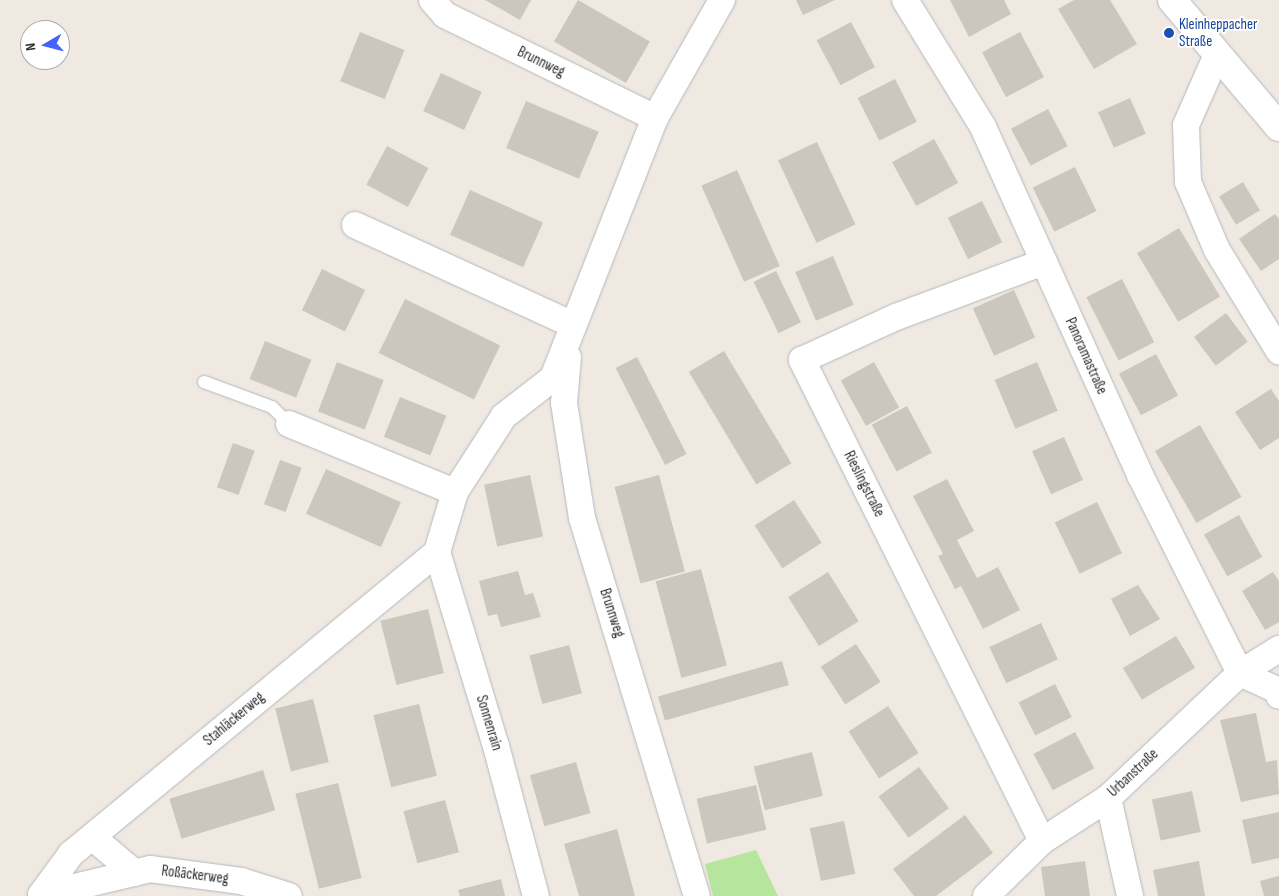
<!DOCTYPE html>
<meta charset="utf-8">
<style>
body{margin:0}
#map{position:relative;width:1279px;height:896px;overflow:hidden;background:#efe9e1;font-family:"Sofia Sans Condensed",sans-serif}
div>[style]{position:absolute}
[style*='--x']{left:calc(var(--x)*1px);top:calc(var(--y)*1px);width:calc(var(--w)*1px);rotate:calc(var(--a)*1deg)}
.green>*{inset:0;background:#b6e59e}
.building>*{inset:0;background:#cbc7bf;transform-origin:0 0}
.roads{filter:drop-shadow(0 0 1px #b4b7c1) drop-shadow(0 0 1px #b4b7c1)}
.lane>*{height:12px;margin:-6px;padding:0 6px;transform-origin:6px;border-radius:6px;background:#fff}
.street>*{height:26px;margin:-13px;padding:0 13px;transform-origin:13px;border-radius:13px;background:#fff}
.secondary>*{height:28px;margin:-14px;padding:0 14px;transform-origin:14px;border-radius:14px;background:#fff}
.dots>*{width:14px;height:14px;translate:-50% -50%;box-sizing:border-box;border:2px solid #fff;border-radius:50%}
span{translate:-50% -50%;white-space:nowrap;text-align:center;line-height:1.15;-webkit-text-stroke:4px #fff;paint-order:stroke}
.transit-label{font-size:15px;color:#164399}
.left{translate:0 -50%;text-align:left}
.street-label{font-size:15px;color:#2e2e2e}
.north{position:absolute;left:20px;top:20px;width:50px;height:50px;box-sizing:border-box;background:#fff;border:1px solid #ababab;border-radius:50%;rotate:262deg;font-size:14px;font-weight:700;line-height:20px;text-align:center;color:#2e2e2e}
.north::after{content:'';display:block;margin:auto;width:18px;height:22px;background:#4264fb;clip-path:polygon(50% 0,100% 100%,50% 72%,0 100%)}
</style>
<div id="map">
<div class="green">
<div style="clip-path:polygon(756px 850px,778px 896px,713px 896px,705px 864px)"></div>
</div>
<div class="building">
<div style="clip-path:polygon(485px 0,531px 0,520px 20px)"></div>
<div style="left:578px;top:0;width:83px;height:48px;rotate:30deg"></div>
<div style="clip-path:polygon(796px 0,835px 0,803px 15px)"></div>
<div style="clip-path:polygon(950px 0,1004px 0,1011px 14px,969px 37px)"></div>
<div style="clip-path:polygon(1074px 0,1110px 0,1137px 44px,1094px 69px,1058px 9px)"></div>
<div style="left:851px;top:22px;width:51px;height:39px;rotate:62deg"></div>
<div style="left:360px;top:32px;width:48px;height:53px;rotate:22deg"></div>
<div style="left:1020px;top:32px;width:51px;height:43px;rotate:62deg"></div>
<div style="left:441px;top:73px;width:45px;height:42px;rotate:25deg"></div>
<div style="left:895px;top:79px;width:48px;height:42px;rotate:63deg"></div>
<div style="left:1130px;top:98px;width:39px;height:35px;rotate:66deg"></div>
<div style="left:526px;top:101px;width:79px;height:51px;rotate:23deg"></div>
<div style="left:1048px;top:109px;width:42px;height:42px;rotate:62deg"></div>
<div style="left:934px;top:139px;width:50px;height:48px;rotate:61deg"></div>
<div style="left:817px;top:142px;width:91px;height:43px;rotate:65deg"></div>
<div style="left:387px;top:146px;width:47px;height:44px;rotate:28deg"></div>
<div style="left:1075px;top:167px;width:49px;height:47px;rotate:64deg"></div>
<div style="left:737px;top:170px;width:105px;height:39px;rotate:66deg"></div>
<div style="left:1243px;top:182px;width:33px;height:28px;rotate:59deg"></div>
<div style="left:470px;top:190px;width:80px;height:49px;rotate:24deg"></div>
<div style="left:982px;top:201px;width:46px;height:38px;rotate:64deg"></div>
<div style="clip-path:polygon(1275px 214px,1279px 219px,1279px 259px,1261px 271px,1239px 239px)"></div>
<div style="left:1179px;top:228px;width:80px;height:49px;rotate:59deg"></div>
<div style="left:833px;top:256px;width:53px;height:41px;rotate:67deg"></div>
<div style="left:322px;top:269px;width:48px;height:46px;rotate:26deg"></div>
<div style="left:776px;top:271px;width:57px;height:25px;rotate:64deg"></div>
<div style="left:1122px;top:279px;width:71px;height:40px;rotate:63deg"></div>
<div style="left:1014px;top:290px;width:52px;height:45px;rotate:66deg"></div>
<div style="left:405px;top:299px;width:106px;height:60px;rotate:26deg"></div>
<div style="left:1226px;top:313px;width:36px;height:40px;rotate:53deg"></div>
<div style="left:265px;top:341px;width:50px;height:41px;rotate:22deg"></div>
<div style="left:724px;top:351px;width:131px;height:41px;rotate:59deg"></div>
<div style="left:1156px;top:354px;width:47px;height:42px;rotate:62deg"></div>
<div style="left:637px;top:357px;width:109px;height:24px;rotate:63deg"></div>
<div style="left:337px;top:362px;width:50px;height:53px;rotate:21deg"></div>
<div style="left:874px;top:362px;width:52px;height:38px;rotate:61deg"></div>
<div style="left:1037px;top:362px;width:53px;height:46px;rotate:67deg"></div>
<div style="clip-path:polygon(1271px 389px,1279px 401px,1279px 438px,1260px 450px,1235px 412px)"></div>
<div style="left:400px;top:397px;width:50px;height:43px;rotate:22deg"></div>
<div style="left:907px;top:406px;width:53px;height:40px;rotate:62deg"></div>
<div style="left:1200px;top:425px;width:83px;height:52px;rotate:60deg"></div>
<div style="left:1064px;top:437px;width:47px;height:35px;rotate:66deg"></div>
<div style="left:233px;top:443px;width:23px;height:47px;rotate:20deg"></div>
<div style="left:280px;top:460px;width:23px;height:47px;rotate:20deg"></div>
<div style="left:326px;top:469px;width:82px;height:49px;rotate:24deg"></div>
<div style="left:530px;top:475px;width:63px;height:47px;rotate:78deg"></div>
<div style="left:659px;top:475px;width:100px;height:46px;rotate:75deg"></div>
<div style="clip-path:polygon(947px 479px,974px 531px,957px 540px,977px 578px,998px 567px,1020px 610px,983px 629px,961px 586px,955px 589px,938px 556px,943px 554px,913px 496px)"></div>
<div style="left:794px;top:500px;width:51px;height:47px;rotate:57deg"></div>
<div style="left:1097px;top:502px;width:57px;height:47px;rotate:64deg"></div>
<div style="left:1239px;top:515px;width:48px;height:40px;rotate:61deg"></div>
<div style="left:701px;top:569px;width:100px;height:47px;rotate:75deg"></div>
<div style="clip-path:polygon(518px 571px,525px 595px,533px 593px,541px 617px,501px 627px,497px 614px,488px 616px,479px 581px)"></div>
<div style="left:828px;top:572px;width:58px;height:47px;rotate:58deg"></div>
<div style="clip-path:polygon(1273px 572px,1279px 581px,1279px 622px,1265px 630px,1242px 591px)"></div>
<div style="clip-path:polygon(1138px 585px,1160px 619px,1130px 636px,1111px 599px)"></div>
<div style="left:428px;top:609px;width:66px;height:49px;rotate:76deg"></div>
<div style="left:1041px;top:623px;width:40px;height:57px;rotate:65deg"></div>
<div style="left:1176px;top:636px;width:37px;height:62px;rotate:59deg"></div>
<div style="left:856px;top:644px;width:45px;height:42px;rotate:57deg"></div>
<div style="left:569px;top:645px;width:50px;height:41px;rotate:75deg"></div>
<div style="left:782px;top:661px;width:25px;height:129px;rotate:74deg"></div>
<div style="left:1055px;top:684px;width:37px;height:41px;rotate:63deg"></div>
<div style="left:313px;top:699px;width:65px;height:39px;rotate:76deg"></div>
<div style="left:419px;top:704px;width:74px;height:47px;rotate:76deg"></div>
<div style="left:888px;top:706px;width:56px;height:47px;rotate:57deg"></div>
<div style="clip-path:polygon(1256px 713px,1266px 762px,1277px 760px,1279px 794px,1241px 802px,1220px 720px)"></div>
<div style="left:1075px;top:732px;width:41px;height:47px;rotate:62deg"></div>
<div style="left:812px;top:752px;width:45px;height:60px;rotate:76deg"></div>
<div style="left:576px;top:762px;width:53px;height:48px;rotate:74deg"></div>
<div style="left:919px;top:767px;width:51px;height:50px;rotate:54deg"></div>
<div style="left:263px;top:770px;width:42px;height:98px;rotate:73deg"></div>
<div style="left:338px;top:783px;width:98px;height:44px;rotate:76deg"></div>
<div style="left:756px;top:785px;width:46px;height:61px;rotate:77deg"></div>
<div style="left:1192px;top:791px;width:42px;height:41px;rotate:78deg"></div>
<div style="left:445px;top:800px;width:54px;height:43px;rotate:75deg"></div>
<div style="clip-path:polygon(1279px 812px,1279px 858px,1252px 864px,1242px 820px)"></div>
<div style="clip-path:polygon(965px 815px,993px 853px,936px 896px,914px 896px,893px 869px)"></div>
<div style="left:844px;top:821px;width:54px;height:35px;rotate:78deg"></div>
<div style="clip-path:polygon(617px 829px,635px 896px,579px 896px,564px 844px)"></div>
<div style="clip-path:polygon(1085px 861px,1090px 896px,1045px 896px,1041px 867px)"></div>
<div style="clip-path:polygon(1199px 861px,1205px 896px,1158px 896px,1153px 870px)"></div>
<div style="clip-path:polygon(1279px 876px,1279px 896px,1264px 896px,1260px 881px)"></div>
<div style="clip-path:polygon(501px 879px,505px 896px,460px 896px,458px 890px)"></div>
</div>
<div class="roads">
<div class="lane">
<div style="--x:204;--y:382;--w:72;--a:20.2"></div>
<div style="--x:272;--y:407;--w:24;--a:45"></div>
</div>
<div class="street">
<div style="--x:432;--y:0;--w:20;--a:49"></div>
<div style="--x:445;--y:15;--w:234;--a:26.1"></div>
<div style="--x:905;--y:0;--w:149;--a:58.4"></div>
<div style="--x:983;--y:127;--w:382;--a:65.7"></div>
<div style="--x:1140;--y:475;--w:222;--a:63.2"></div>
<div style="--x:1240;--y:673;--w:41;--a:24.7"></div>
<div style="--x:1277;--y:690;--w:6;--a:72"></div>
<div style="--x:1216;--y:57;--w:74;--a:113.8"></div>
<div style="--x:1186;--y:125;--w:57;--a:88"></div>
<div style="--x:1188;--y:182;--w:74;--a:66.9"></div>
<div style="--x:1217;--y:250;--w:119;--a:58.5"></div>
<div style="--x:355;--y:225;--w:238;--a:24.6"></div>
<div style="--x:568;--y:357;--w:46;--a:95"></div>
<div style="--x:564;--y:403;--w:116;--a:81.1"></div>
<div style="--x:582;--y:518;--w:395;--a:73.1"></div>
<div style="--x:289;--y:424;--w:179;--a:22.3"></div>
<div style="--x:437;--y:552;--w:63;--a:-73.3"></div>
<div style="--x:455;--y:492;--w:90;--a:-57.2"></div>
<div style="--x:504;--y:416;--w:62;--a:-37.8"></div>
<div style="--x:553;--y:378;--w:279;--a:-68.6"></div>
<div style="--x:655;--y:118;--w:136;--a:-60.4"></div>
<div style="--x:437;--y:552;--w:203;--a:73.1"></div>
<div style="--x:496;--y:746;--w:155;--a:75.1"></div>
<div style="--x:1108;--y:798;--w:100;--a:77.3"></div>
<div style="--x:92;--y:837;--w:56;--a:39.9"></div>
<div style="--x:1042;--y:841;--w:538;--a:-116.52"></div>
<div style="--x:802;--y:360;--w:103;--a:-24.6"></div>
<div style="--x:896;--y:317;--w:158;--a:-20.4"></div>
<div style="--x:41;--y:895;--w:51;--a:-53.8"></div>
<div style="--x:71;--y:854;--w:475;--a:-39.5"></div>
<div style="--x:41;--y:895;--w:112;--a:-13.4"></div>
<div style="--x:150;--y:869;--w:92;--a:7.5"></div>
<div style="--x:241;--y:881;--w:50;--a:17.4"></div>
<div style="--x:986;--y:896;--w:78;--a:-44.5"></div>
<div style="--x:1042;--y:841;--w:79;--a:-33.1"></div>
<div style="--x:1108;--y:798;--w:182;--a:-43.4"></div>
<div style="--x:1240;--y:673;--w:46;--a:-31.6"></div>
</div>
<div class="secondary">
<div style="--x:1172;--y:0;--w:166;--a:49.9"></div>
</div>
</div>
<div class="dots">
<div style="left:1169px;top:33px;background:#1a4fb4"></div>
</div>
<div class="transit-label">
<span class="left" style="left:1179px;top:33px">Kleinheppacher<br>Straße</span>
</div>
<div class="street-label">
<span style="left:541px;top:62px;rotate:26deg">Brunnweg</span>
<span style="left:1086px;top:356px;rotate:66deg">Panoramastraße</span>
<span style="left:864px;top:484px;rotate:63deg">Rieslingstraße</span>
<span style="left:612px;top:613px;rotate:72deg">Brunnweg</span>
<span style="left:234px;top:719px;rotate:-40deg">Stahläckerweg</span>
<span style="left:489px;top:723px;rotate:73deg">Sonnenrain</span>
<span style="left:1133px;top:773px;rotate:-43deg">Urbanstraße</span>
<span style="left:195px;top:875px;rotate:7deg">Roßäckerweg</span>
</div>
<div class="north">N</div>
</div>
